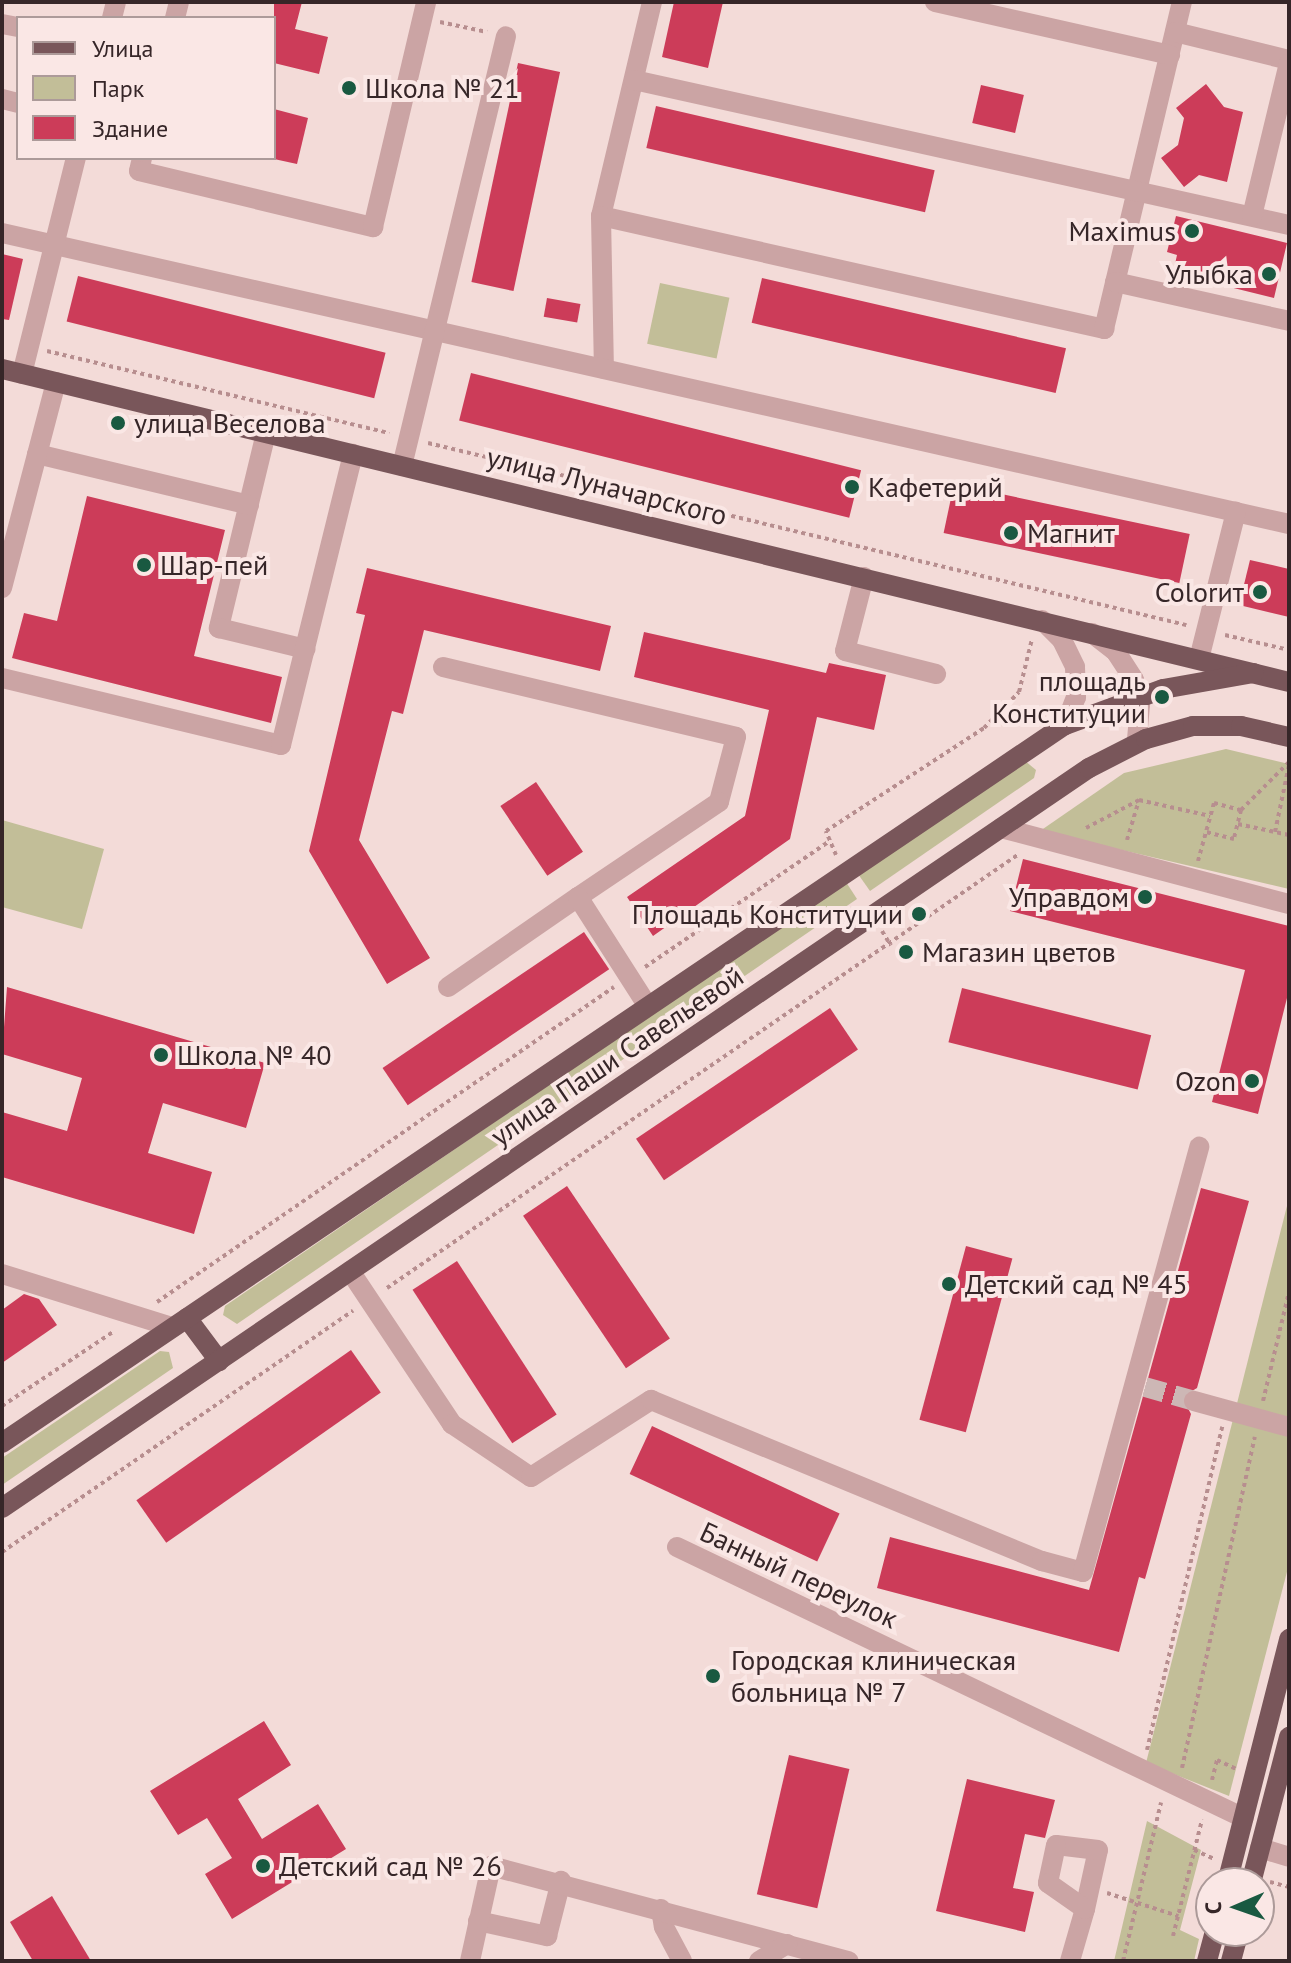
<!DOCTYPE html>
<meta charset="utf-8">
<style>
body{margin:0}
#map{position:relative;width:1291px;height:1963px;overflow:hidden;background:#f3dbd8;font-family:"PT Sans",sans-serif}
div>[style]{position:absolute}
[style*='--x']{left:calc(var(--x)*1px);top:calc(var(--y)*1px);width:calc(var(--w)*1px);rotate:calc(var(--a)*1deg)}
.green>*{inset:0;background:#c2be98;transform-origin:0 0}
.building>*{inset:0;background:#cc3c59;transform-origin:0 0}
.minor-tunnel>*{height:20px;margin-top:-10px;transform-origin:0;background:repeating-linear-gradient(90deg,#cdb7b5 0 20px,transparent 0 30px)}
.path>*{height:4px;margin-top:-2px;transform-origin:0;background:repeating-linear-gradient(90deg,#b78e8f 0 4px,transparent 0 8px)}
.minor>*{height:20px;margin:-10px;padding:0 10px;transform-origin:10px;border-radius:10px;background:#cba4a4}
.major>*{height:20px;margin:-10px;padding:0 10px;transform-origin:10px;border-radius:10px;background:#79565a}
.dots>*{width:22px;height:22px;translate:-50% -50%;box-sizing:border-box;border:4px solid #fae7e5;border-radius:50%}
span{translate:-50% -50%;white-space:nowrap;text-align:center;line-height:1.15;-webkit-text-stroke:8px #fae7e5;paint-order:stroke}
.poi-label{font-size:28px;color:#362628}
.left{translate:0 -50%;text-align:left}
.right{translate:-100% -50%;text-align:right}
.street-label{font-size:28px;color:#362628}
.frame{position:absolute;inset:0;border:4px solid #362628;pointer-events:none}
.legend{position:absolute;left:16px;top:16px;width:260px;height:144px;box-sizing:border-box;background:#fae7e5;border:2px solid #ac9a99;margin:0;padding:10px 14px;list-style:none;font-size:24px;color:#362628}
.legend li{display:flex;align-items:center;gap:16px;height:40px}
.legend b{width:40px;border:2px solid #ac9a99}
.north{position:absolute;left:1195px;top:1867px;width:80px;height:80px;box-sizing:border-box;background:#fae7e5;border:2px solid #ac9a99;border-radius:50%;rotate:268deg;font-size:22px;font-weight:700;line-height:32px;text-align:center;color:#362628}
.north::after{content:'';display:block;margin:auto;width:28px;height:36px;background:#195941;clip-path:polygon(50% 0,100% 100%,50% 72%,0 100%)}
</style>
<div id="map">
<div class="green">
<div style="left:660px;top:283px;width:71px;height:62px;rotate:12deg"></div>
<div style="clip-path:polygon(1226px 749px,1289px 764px,1289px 889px,1040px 831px,1124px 773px)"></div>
<div style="clip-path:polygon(1024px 760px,1036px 770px,1034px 778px,870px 891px,858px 874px)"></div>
<div style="clip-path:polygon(2px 820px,104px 849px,82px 929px,2px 907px)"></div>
<div style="clip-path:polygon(846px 882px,857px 899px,237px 1324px,223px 1315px,225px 1306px)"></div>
<div style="clip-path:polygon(1289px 1198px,1289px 1564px,1229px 1796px,1146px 1763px)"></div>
<div style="clip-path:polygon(160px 1351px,169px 1352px,173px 1368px,2px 1485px,2px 1458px)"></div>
<div style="clip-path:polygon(1147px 1821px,1201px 1850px,1180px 1930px,1199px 1939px,1194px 1961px,1114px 1961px)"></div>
</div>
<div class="building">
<div style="clip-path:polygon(274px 2px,302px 2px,295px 29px,328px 37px,319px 74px,274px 63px)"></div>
<div style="clip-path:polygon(674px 2px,723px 2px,708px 68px,662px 57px)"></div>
<div style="left:518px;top:63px;width:43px;height:224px;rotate:12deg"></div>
<div style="clip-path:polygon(1206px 84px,1224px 107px,1243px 112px,1227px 182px,1199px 175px,1184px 187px,1161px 158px,1178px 145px,1184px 118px,1176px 108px)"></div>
<div style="left:981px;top:85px;width:44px;height:39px;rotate:13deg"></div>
<div style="left:656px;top:106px;width:286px;height:43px;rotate:13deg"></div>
<div style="clip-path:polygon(274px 109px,308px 118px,297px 164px,274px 159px)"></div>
<div style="clip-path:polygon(1176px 216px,1287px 243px,1274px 298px,1173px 273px,1177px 255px,1167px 252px)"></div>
<div style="clip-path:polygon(2px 254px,23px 259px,9px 320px,2px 319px)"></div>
<div style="left:78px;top:276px;width:317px;height:47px;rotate:14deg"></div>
<div style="left:762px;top:278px;width:312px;height:46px;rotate:13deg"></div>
<div style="left:547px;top:298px;width:34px;height:19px;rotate:10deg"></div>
<div style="left:471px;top:373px;width:402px;height:49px;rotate:14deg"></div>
<div style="left:954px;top:484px;width:241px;height:50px;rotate:12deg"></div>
<div style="clip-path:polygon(87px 496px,225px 530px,194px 656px,282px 677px,271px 723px,12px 658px,24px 613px,57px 621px)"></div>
<div style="clip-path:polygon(1250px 560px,1289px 569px,1289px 617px,1239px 605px)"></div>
<div style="clip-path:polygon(367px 568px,611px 626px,600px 671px,424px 630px,403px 714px,392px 711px,359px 840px,430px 958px,387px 984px,309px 851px,365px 615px,356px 613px)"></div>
<div style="clip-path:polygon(644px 632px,826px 673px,829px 663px,886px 675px,874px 730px,817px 717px,790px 839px,653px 936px,627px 897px,745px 816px,769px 710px,634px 677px)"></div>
<div style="left:536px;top:782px;width:84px;height:43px;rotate:56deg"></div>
<div style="clip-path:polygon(1023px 859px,1289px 926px,1289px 990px,1258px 1114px,1212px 1102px,1245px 970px,1010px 911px)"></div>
<div style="left:584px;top:932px;width:45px;height:243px;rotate:56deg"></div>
<div style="clip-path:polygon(7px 987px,265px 1063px,246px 1128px,163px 1103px,148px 1153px,212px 1172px,194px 1234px,2px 1177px,2px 1112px,67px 1131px,82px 1078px,2px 1054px)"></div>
<div style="left:962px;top:988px;width:195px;height:56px;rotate:14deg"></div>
<div style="left:830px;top:1008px;width:50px;height:234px;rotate:56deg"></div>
<div style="left:567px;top:1186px;width:184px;height:53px;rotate:56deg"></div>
<div style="clip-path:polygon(1201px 1188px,1249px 1201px,1197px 1388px,1182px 1397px,1191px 1414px,1145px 1579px,1139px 1577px,1119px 1652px,877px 1588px,890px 1537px,1089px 1590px)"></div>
<div style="left:966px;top:1246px;width:48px;height:180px;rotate:15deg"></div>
<div style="left:457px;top:1261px;width:183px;height:53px;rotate:57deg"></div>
<div style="clip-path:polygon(24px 1294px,39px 1299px,57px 1325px,2px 1363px,2px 1310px)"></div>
<div style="left:351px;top:1350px;width:52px;height:262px;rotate:55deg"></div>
<div style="left:652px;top:1426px;width:207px;height:53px;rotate:25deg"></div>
<div style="clip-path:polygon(264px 1721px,291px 1765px,238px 1799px,262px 1839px,318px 1804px,346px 1849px,232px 1919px,205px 1874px,232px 1858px,207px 1818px,178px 1835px,150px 1791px)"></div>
<div style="left:789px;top:1755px;width:62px;height:143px;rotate:13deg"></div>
<div style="clip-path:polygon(967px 1779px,1055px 1800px,1045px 1838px,1025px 1834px,1013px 1888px,1034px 1892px,1025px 1932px,936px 1911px)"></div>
<div style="clip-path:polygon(52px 1896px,91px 1961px,33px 1961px,10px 1922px)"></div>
</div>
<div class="minor-tunnel">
<div style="--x:1145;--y:1387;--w:51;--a:15.9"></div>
</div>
<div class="path">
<div style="--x:440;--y:22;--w:48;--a:12"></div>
<div style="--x:47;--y:351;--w:352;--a:13.5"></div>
<div style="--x:428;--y:443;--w:780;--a:13.5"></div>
<div style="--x:1225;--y:635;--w:66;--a:13.2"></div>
<div style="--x:1241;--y:810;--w:68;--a:-45"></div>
<div style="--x:1238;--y:824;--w:52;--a:12.2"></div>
<div style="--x:1086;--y:828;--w:60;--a:-27.8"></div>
<div style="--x:1139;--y:800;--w:73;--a:12.7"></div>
<div style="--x:1275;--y:832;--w:68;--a:-78.2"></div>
<div style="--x:1127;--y:840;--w:42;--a:-73.3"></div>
<div style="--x:836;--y:855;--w:26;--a:-113"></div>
<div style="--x:826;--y:831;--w:189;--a:-33.1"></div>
<div style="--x:984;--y:728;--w:50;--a:-45.8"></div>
<div style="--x:1019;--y:692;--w:55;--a:-76.2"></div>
<div style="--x:1198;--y:861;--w:60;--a:-74.6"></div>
<div style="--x:1214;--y:803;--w:28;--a:15"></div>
<div style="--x:1241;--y:810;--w:30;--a:104"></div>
<div style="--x:1234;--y:839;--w:29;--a:-166"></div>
<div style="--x:882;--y:931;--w:17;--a:59"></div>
<div style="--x:645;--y:967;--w:224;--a:-34.3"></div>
<div style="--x:387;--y:1288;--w:767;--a:-34.48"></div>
<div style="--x:157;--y:1302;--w:555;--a:-34.58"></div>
<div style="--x:1263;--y:1401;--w:112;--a:-76.6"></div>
<div style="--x:2;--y:1406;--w:133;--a:-33.7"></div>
<div style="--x:2;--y:1552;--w:426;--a:-34.5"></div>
<div style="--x:1147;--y:1750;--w:332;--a:-76.9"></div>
<div style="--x:1182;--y:1768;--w:339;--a:-77.6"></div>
<div style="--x:1212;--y:1780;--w:21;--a:-76"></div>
<div style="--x:1217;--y:1760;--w:21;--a:25"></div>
<div style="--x:1194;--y:1850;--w:22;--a:24"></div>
<div style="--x:1270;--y:1882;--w:20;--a:15"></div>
<div style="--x:1107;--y:1893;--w:75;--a:17.9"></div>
<div style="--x:1173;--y:1936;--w:120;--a:-76"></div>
<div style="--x:1123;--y:1961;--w:163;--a:-76.5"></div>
</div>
<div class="minor">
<div style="--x:652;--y:2;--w:220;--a:103.4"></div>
<div style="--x:601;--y:216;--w:516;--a:12.66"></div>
<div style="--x:1104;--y:329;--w:336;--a:-76.6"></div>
<div style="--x:935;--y:2;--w:241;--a:12.7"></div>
<div style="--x:112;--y:18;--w:16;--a:-76"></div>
<div style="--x:175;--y:18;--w:16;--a:-76"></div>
<div style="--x:2;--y:24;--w:16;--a:11"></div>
<div style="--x:1175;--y:32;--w:117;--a:13.8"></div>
<div style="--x:634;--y:80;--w:671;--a:12.48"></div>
<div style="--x:2;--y:99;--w:16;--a:14"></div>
<div style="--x:142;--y:158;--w:13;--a:103"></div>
<div style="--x:139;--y:171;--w:241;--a:13.5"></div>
<div style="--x:373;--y:227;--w:231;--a:-76.7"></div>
<div style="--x:601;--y:216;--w:153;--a:88.9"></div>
<div style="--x:1252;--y:216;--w:157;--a:-76.4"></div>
<div style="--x:2;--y:233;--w:1319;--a:12.74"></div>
<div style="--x:1115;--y:282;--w:178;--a:12.6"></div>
<div style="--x:22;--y:374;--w:223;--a:-76"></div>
<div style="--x:266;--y:433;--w:201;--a:103.6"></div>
<div style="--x:219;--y:628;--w:89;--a:13.7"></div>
<div style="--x:37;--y:454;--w:218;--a:13.5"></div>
<div style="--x:402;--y:466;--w:442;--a:-76.4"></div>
<div style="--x:864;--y:577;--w:76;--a:104.4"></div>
<div style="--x:845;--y:651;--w:94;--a:14.2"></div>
<div style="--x:2;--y:588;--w:213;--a:-75.3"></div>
<div style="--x:1042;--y:620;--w:28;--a:45"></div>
<div style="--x:1062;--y:640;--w:30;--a:64"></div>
<div style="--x:1075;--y:667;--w:30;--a:88"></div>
<div style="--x:1076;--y:697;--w:30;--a:111"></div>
<div style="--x:1092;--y:633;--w:31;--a:38"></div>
<div style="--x:1116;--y:652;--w:33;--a:57"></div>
<div style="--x:1134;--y:680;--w:26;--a:77"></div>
<div style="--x:1140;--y:705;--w:38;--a:95"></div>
<div style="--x:1199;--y:659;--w:152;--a:-75.9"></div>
<div style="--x:443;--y:667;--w:301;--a:13.4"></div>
<div style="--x:736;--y:737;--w:67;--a:104.7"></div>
<div style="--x:719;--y:802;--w:170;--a:146"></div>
<div style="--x:2;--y:678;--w:287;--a:13.5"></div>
<div style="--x:281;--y:745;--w:300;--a:-76.1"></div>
<div style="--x:1001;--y:828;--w:298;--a:14.8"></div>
<div style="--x:448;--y:987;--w:158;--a:-34.7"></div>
<div style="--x:578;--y:897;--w:128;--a:57.4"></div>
<div style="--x:350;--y:1271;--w:184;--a:56.3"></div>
<div style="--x:452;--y:1424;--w:95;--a:33.9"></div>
<div style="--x:531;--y:1477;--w:143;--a:-32.7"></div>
<div style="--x:651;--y:1400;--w:423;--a:22.4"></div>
<div style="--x:1042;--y:1561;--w:42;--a:15"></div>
<div style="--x:1083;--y:1572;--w:441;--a:-74.7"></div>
<div style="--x:2;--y:1274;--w:178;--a:17.3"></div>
<div style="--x:1194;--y:1401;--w:98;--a:15.3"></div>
<div style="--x:677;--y:1547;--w:628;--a:25.55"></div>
<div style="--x:1260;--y:1848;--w:30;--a:17"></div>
<div style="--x:661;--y:1909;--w:18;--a:81"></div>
<div style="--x:664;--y:1927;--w:38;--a:62"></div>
<div style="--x:478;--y:1921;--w:71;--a:12.3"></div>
<div style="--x:547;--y:1936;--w:57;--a:-75.7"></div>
<div style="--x:470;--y:1961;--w:97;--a:-77.5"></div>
<div style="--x:491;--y:1866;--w:370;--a:14.9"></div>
<div style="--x:759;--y:1961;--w:33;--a:-31"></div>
<div style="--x:1070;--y:1961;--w:54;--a:-73.9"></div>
<div style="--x:1085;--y:1909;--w:60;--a:-77.6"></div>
<div style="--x:1098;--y:1850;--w:42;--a:-173.2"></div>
<div style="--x:1056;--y:1845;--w:39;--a:102"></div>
<div style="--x:1048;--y:1883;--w:45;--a:35.1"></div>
</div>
<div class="major">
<div style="--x:2;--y:369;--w:1325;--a:13.67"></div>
<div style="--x:187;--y:1318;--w:54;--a:53.3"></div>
<div style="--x:2;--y:1443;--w:1283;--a:-34.04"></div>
<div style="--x:1065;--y:725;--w:104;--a:-20.2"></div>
<div style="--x:1163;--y:689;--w:92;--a:-10"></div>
<div style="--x:2;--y:1508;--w:1315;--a:-34.25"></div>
<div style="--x:1089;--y:768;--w:64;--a:-27"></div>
<div style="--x:1146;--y:739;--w:49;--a:-15.5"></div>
<div style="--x:1193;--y:726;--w:48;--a:0"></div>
<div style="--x:1241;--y:726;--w:49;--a:12.9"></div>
<div style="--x:1227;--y:1883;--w:252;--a:-75.7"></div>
<div style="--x:1251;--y:1883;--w:151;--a:-75.4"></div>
<div style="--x:1207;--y:1961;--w:31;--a:-75"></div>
<div style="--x:1231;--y:1961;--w:31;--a:-75"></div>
</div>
<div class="dots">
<div style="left:349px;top:88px;background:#195941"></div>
<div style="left:1192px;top:231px;background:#195941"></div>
<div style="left:1269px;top:274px;background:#195941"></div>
<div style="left:118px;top:423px;background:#195941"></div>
<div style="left:852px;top:487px;background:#195941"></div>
<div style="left:1011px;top:533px;background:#195941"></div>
<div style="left:144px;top:565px;background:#195941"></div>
<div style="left:1260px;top:592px;background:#195941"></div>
<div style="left:1162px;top:697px;background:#195941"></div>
<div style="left:1145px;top:897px;background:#195941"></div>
<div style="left:919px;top:914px;background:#195941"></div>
<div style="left:906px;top:952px;background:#195941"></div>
<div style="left:161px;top:1055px;background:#195941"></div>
<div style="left:1252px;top:1081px;background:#195941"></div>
<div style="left:949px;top:1284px;background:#195941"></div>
<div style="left:713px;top:1676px;background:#195941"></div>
<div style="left:263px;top:1866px;background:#195941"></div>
</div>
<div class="poi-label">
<span class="left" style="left:365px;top:88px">Школа № 21</span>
<span class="right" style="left:1176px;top:231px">Maximus</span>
<span class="right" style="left:1253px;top:274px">Улыбка</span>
<span class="left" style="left:134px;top:423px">улица Веселова</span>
<span class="left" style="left:868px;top:487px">Кафетерий</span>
<span class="left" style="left:1027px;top:533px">Магнит</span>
<span class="left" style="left:160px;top:565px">Шар-пей</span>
<span class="right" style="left:1244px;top:592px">Colorит</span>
<span class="right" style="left:1146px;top:697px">площадь<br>Конституции</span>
<span class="right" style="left:1129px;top:897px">Управдом</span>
<span class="right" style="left:903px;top:914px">Площадь Конституции</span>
<span class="left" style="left:922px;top:952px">Магазин цветов</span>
<span class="left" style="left:177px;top:1055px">Школа № 40</span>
<span class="right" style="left:1236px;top:1081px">Ozon</span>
<span class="left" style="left:965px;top:1284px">Детский сад № 45</span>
<span class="left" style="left:731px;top:1676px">Городская клиническая<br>больница № 7</span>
<span class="left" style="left:279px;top:1866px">Детский сад № 26</span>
</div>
<div class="street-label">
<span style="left:607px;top:486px;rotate:14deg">улица Луначарского</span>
<span style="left:617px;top:1056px;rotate:-34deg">улица Паши Савельевой</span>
<span style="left:799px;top:1575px;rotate:25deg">Банный переулок</span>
</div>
<div class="frame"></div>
<ul class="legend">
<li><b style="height:10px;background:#79565a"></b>Улица</li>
<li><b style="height:22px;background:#c2be98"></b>Парк</li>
<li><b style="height:22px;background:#cc3c59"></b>Здание</li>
</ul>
<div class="north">С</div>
</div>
